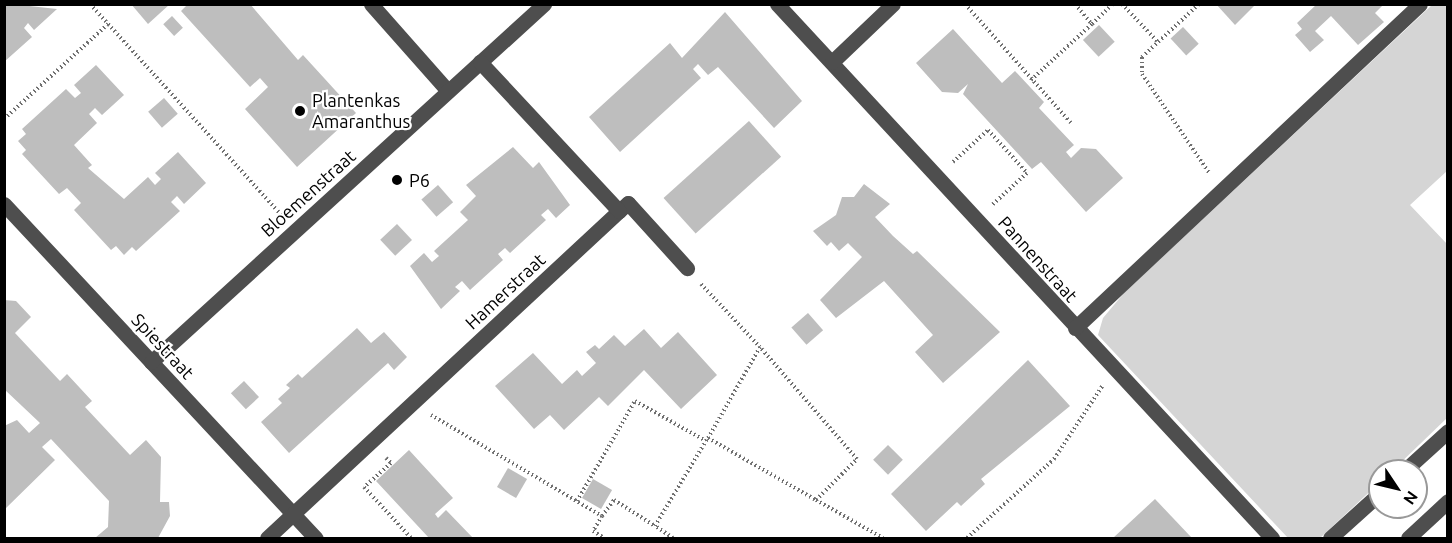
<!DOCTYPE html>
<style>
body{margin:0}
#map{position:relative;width:1452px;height:543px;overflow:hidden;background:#fff;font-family:Ubuntu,sans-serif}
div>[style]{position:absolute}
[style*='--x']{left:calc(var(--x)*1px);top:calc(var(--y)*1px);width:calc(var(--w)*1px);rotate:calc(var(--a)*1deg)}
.green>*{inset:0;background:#d5d5d5}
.building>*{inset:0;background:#bebebe;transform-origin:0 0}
.path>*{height:4px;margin-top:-2px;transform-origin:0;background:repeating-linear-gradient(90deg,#707070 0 1.5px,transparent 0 4.5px)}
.minor>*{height:15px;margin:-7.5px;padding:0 7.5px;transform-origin:7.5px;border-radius:7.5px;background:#4e4e4e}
.dots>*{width:16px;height:16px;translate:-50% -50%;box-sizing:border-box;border:3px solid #fff;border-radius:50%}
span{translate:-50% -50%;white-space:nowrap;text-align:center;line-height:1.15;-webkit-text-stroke:4.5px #fff;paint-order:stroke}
.poi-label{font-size:18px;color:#000}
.left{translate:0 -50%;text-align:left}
.street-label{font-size:18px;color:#000}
.frame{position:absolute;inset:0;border:6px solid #000;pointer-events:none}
.north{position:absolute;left:1368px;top:459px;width:60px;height:60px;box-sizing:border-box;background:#fff;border:2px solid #999;border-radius:50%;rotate:125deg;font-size:16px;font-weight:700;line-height:24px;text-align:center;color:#000}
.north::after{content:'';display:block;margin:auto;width:21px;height:27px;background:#000;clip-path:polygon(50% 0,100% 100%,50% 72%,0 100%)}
</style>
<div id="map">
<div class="green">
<div style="clip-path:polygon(1432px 5px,1447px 5px,1447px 171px,1410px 205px,1447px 244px,1447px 418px,1392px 471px,1380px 471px,1380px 482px,1320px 538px,1288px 538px,1098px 335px,1103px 318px,1124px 293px)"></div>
</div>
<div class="building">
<div style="clip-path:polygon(11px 4px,57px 9px,34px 30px,28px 23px,24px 28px,32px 37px,4px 62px,4px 7px)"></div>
<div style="clip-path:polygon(131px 4px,170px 4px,148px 24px)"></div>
<div style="clip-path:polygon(188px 4px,250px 4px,298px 60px,303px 55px,356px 113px,297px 167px,245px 109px,268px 87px,260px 78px,250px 87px,181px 11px)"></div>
<div style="clip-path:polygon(1216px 4px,1256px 4px,1235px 25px)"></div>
<div style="clip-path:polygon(1317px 4px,1384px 4px,1375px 13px,1384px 22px,1358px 45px,1331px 16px,1315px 31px,1324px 40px,1310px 52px,1295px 35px,1302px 29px,1297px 23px)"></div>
<div style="clip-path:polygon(725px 12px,802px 101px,774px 128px,718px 67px,708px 75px,698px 64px,693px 69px,701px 78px,620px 152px,589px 117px,670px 43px,682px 58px)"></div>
<div style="left:172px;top:16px;width:16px;height:12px;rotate:47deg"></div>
<div style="left:1099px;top:25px;width:23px;height:22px;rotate:47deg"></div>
<div style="left:1183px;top:27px;width:23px;height:17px;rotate:47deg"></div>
<div style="clip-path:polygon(953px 29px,1002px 83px,1015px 71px,1044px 102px,1039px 108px,1074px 145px,1066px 152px,1071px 158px,1081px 148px,1096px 149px,1123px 178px,1086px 212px,1041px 162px,1032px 169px,963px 94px,968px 84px,958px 93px,942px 92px,916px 63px)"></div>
<div style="clip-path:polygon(96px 65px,124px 95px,102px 115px,95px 108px,89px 114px,97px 123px,74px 145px,92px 165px,88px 168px,124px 199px,148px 177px,155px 185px,161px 179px,155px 173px,178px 152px,206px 183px,184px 204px,177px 196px,171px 202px,180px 211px,136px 251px,132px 247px,124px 255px,116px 246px,111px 250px,74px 210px,81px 203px,67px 188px,59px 194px,22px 154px,26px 150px,18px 141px,26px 134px,22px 129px,66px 89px,75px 98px,81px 93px,74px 85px)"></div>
<div style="left:164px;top:98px;width:21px;height:21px;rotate:49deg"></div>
<div style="left:749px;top:121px;width:48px;height:115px;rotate:48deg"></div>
<div style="clip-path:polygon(513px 147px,533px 168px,539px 162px,570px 205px,556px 218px,548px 209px,541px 215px,546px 220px,510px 253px,505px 248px,498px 254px,503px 260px,470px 290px,462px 281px,455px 287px,460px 291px,441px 309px,410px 266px,424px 253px,432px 262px,439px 256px,434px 251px,468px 220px,460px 212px,476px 196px,466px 185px)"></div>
<div style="clip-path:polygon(864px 184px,890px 204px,875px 217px,893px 236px,913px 254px,917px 251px,1000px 332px,943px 383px,915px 352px,933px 335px,884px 281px,836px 318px,820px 300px,862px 257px,848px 243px,839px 251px,831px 242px,827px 246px,813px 231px,836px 215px,842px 197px,854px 197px)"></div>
<div style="left:438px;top:185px;width:23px;height:22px;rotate:49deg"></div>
<div style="left:397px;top:224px;width:22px;height:23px;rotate:47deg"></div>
<div style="clip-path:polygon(4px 300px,16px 301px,31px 317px,15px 333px,60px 381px,67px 374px,92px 401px,85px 407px,130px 455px,146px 440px,161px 457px,160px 502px,169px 502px,170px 516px,158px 538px,95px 538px,108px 527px,109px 501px,51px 439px,42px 447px,55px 460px,4px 510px,4px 426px,17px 420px,29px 433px,40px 423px,4px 389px)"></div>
<div style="left:808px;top:313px;width:23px;height:22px;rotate:49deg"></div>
<div style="clip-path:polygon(357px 328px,371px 343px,384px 332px,407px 357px,394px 370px,388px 363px,289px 453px,261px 422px,282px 403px,278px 399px,290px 388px,286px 385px,298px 374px,302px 378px)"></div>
<div style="clip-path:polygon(644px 329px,661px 348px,678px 332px,717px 375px,681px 409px,644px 370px,608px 406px,599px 397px,564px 430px,550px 415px,534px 429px,495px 386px,533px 353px,562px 384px,577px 370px,582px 376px,596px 363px,586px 352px,595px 345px,599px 349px,614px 335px,625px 346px)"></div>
<div style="clip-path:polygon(1028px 360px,1070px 406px,981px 479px,985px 484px,961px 506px,957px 502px,926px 531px,891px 494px)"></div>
<div style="left:244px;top:381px;width:22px;height:18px;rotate:47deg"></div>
<div style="left:888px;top:445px;width:21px;height:21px;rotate:45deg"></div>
<div style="clip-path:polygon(409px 450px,453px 498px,435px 514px,438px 518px,446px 510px,473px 538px,429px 538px,376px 481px)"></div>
<div style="left:508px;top:468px;width:22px;height:22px;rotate:30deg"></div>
<div style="left:593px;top:479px;width:22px;height:22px;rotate:30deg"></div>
<div style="clip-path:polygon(1155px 499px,1191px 537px,1113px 538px)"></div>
</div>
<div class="path">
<div style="--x:90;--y:4;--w:285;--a:47.8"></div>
<div style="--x:965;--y:4;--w:159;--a:48.3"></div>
<div style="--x:1075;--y:4;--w:26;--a:50"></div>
<div style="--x:1092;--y:24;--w:29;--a:-44"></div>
<div style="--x:1122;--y:4;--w:51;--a:46.6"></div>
<div style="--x:1199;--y:4;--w:78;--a:137.1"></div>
<div style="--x:1142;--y:57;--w:17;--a:90"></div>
<div style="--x:1142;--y:74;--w:121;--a:55.8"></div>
<div style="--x:1031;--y:80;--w:83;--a:-42.6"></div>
<div style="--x:4;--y:119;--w:141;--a:-42.4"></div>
<div style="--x:953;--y:162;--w:47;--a:-42.4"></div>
<div style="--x:988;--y:130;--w:58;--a:47.8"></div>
<div style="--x:1027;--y:173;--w:47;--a:137.6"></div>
<div style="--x:701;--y:284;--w:86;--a:46.9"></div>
<div style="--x:431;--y:415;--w:199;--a:30.6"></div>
<div style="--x:602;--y:516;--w:20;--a:-53"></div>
<div style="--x:614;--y:500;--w:49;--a:32.4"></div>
<div style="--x:386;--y:458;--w:7;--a:45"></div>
<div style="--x:391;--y:463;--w:36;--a:138"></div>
<div style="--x:364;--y:487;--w:69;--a:47.3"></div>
<div style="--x:816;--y:500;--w:58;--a:-45"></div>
<div style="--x:857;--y:459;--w:148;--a:-130.9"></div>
<div style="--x:760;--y:347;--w:105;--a:119.7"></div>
<div style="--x:708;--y:438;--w:125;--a:29.9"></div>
<div style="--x:816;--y:500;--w:77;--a:29.6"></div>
<div style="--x:577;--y:501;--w:116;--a:-59.9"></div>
<div style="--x:635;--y:401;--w:81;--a:29.4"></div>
<div style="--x:602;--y:516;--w:17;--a:121"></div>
<div style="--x:593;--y:531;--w:13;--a:32"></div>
<div style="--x:673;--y:538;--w:22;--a:-146"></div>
<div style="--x:655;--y:526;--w:101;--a:-59.1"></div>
<div style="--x:967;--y:538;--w:118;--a:-42.2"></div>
<div style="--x:1054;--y:459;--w:89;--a:-56.5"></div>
</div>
<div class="minor">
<div style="--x:371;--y:4;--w:116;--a:48.5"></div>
<div style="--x:777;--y:4;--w:728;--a:47.17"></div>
<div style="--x:832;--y:62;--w:84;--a:-43.6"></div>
<div style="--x:4;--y:204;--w:457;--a:47"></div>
<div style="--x:619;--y:211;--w:12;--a:-42"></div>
<div style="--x:628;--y:203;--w:88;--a:47.8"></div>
<div style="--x:1075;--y:328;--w:473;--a:-43.2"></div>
<div style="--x:151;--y:362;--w:532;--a:-42.33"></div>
<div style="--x:1404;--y:471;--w:59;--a:-42.3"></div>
<div style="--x:267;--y:538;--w:480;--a:-42.9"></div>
<div style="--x:619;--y:211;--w:204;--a:-133"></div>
<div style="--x:1330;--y:538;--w:67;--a:-42"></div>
<div style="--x:1408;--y:538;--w:54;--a:-42.8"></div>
</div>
<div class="dots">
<div style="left:300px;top:111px;background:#000"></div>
<div style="left:397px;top:180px;background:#000"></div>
</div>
<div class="poi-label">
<span class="left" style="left:312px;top:111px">Plantenkas<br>Amaranthus</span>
<span class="left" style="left:409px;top:180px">P6</span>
</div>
<div class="street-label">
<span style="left:308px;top:193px;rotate:-42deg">Bloemenstraat</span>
<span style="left:1038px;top:259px;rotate:48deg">Pannenstraat</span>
<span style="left:505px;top:291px;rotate:-43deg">Hamerstraat</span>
<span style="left:163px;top:346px;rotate:47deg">Spiestraat</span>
</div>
<div class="frame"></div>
<div class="north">N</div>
</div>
